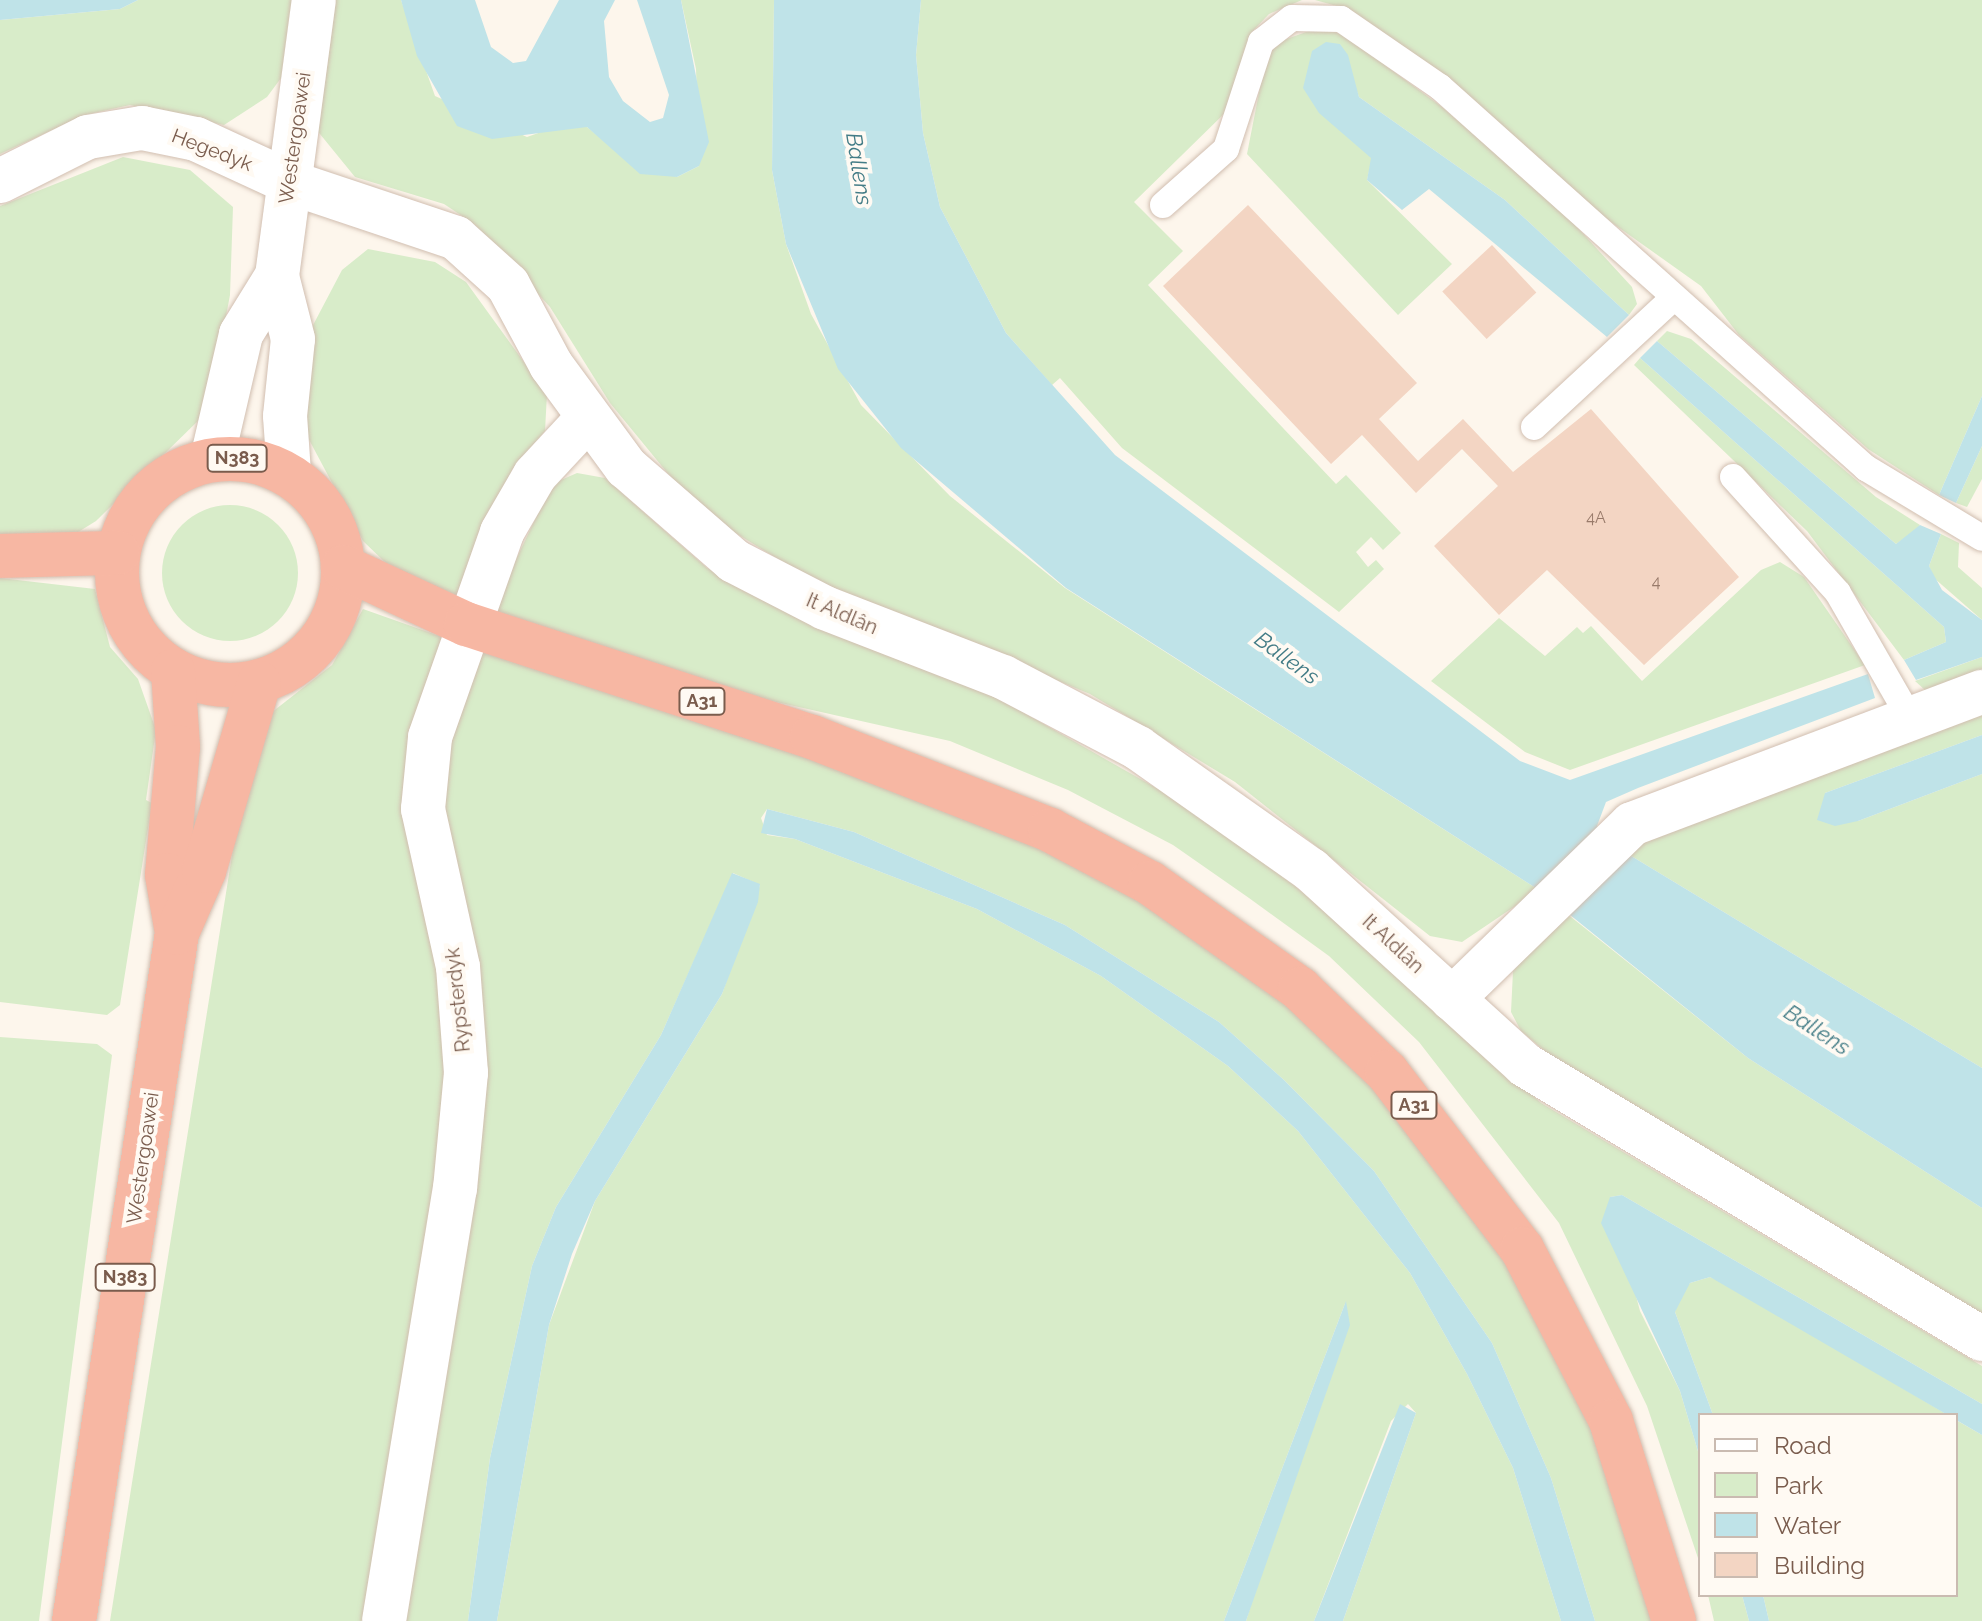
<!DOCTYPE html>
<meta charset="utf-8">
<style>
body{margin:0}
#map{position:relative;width:1982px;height:1621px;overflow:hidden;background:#fdf6ec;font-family:Raleway,sans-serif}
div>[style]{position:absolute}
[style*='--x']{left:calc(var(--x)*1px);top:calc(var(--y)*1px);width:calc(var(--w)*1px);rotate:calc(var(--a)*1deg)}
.green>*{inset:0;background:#d8ecc9}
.round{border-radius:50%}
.water>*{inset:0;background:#bfe3e8}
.building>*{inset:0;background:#f3d5c3;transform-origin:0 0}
.roads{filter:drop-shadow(0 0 2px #d1beb0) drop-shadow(0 0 2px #d1beb0)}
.lane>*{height:26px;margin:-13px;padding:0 13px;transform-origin:13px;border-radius:13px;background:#fff}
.street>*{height:44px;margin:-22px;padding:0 22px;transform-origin:22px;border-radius:22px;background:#fff}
.highway>*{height:44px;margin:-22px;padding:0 22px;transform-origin:22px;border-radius:22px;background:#f7b7a3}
.highway>.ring{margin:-22px;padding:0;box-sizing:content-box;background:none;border:44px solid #f7b7a3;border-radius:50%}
span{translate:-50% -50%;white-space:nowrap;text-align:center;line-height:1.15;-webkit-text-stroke:8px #fffaf3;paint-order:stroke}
.number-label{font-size:16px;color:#987a6a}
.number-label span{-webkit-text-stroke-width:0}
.shield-label span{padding:2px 6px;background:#fffaf3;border:2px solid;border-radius:6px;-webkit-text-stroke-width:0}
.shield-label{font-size:18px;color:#7a5c4d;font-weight:700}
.street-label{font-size:20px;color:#7a5c4d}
.water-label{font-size:22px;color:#437c86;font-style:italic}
.legend{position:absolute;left:1698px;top:1413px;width:260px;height:184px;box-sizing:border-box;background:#fffaf3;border:2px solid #cabbb1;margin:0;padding:10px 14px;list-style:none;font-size:24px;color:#7a5c4d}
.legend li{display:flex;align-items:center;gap:16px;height:40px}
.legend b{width:40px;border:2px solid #cabbb1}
</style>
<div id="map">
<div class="green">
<div style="clip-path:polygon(138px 0,297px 0,287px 70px,267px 97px,224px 125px,130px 105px,85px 115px,0 154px,0 20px,120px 9px)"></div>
<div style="clip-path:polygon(328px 0,401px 0,435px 96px,527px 137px,561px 125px,587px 127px,626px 159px,677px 177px,699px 166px,696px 69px,681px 0,774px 0,772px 170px,786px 244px,811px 314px,861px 405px,950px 496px,1065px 588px,1539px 890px,1462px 942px,1430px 936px,1235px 782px,1090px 694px,809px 578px,734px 532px,679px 487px,610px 403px,550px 307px,474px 224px,444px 204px,355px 177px,311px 123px)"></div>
<div style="clip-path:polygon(921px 0,1302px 0,1269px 14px,1251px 33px,1228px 110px,1134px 202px,1183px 251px,1148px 285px,1336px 484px,1346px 475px,1401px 533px,1383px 550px,1371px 537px,1356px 552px,1368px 567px,1376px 560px,1384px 569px,1339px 612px,1122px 448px,1060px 378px,1052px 385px,1006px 333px,940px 207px,923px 133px,916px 55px)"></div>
<div style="clip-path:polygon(1315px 0,1982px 0,1982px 396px,1939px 495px,1868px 449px,1739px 335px,1701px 286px,1604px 217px,1422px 61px,1351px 10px)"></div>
<div style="clip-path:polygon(1320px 27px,1344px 35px,1442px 107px,1566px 215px,1632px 287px,1637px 304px,1629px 315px,1505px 200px,1359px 97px,1340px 44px,1362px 146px,1372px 158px,1367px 180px,1452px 264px,1398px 315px,1247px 154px,1266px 57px,1281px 41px)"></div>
<div style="clip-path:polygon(123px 157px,190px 170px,233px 207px,230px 295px,208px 411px,96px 521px,75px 534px,0 539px,0 206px)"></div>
<div style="clip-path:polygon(368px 249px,435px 262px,466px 282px,547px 394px,545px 431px,512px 470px,458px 600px,390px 567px,363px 541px,306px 434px,311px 329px,342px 270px)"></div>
<div style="clip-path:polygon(1667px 331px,1691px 339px,1876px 497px,1920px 525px,1915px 531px,1896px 544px,1657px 341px)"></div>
<div style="clip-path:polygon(1640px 358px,1944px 627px,1946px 642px,1904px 660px,1807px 531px,1634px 365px)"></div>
<div style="clip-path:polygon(1982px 446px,1982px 479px,1967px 507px,1956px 503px)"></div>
<div style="clip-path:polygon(577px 473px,605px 478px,707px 568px,792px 615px,989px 693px,1209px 818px,1335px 918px,1541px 1103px,1982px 1366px,1982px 1404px,1622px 1195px,1610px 1197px,1640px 1311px,1680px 1391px,1700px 1458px,1700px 1564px,1647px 1406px,1559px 1223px,1419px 1042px,1329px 956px,1249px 898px,1173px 845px,1068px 790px,950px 741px,683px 681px,490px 614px,552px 484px)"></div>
<div class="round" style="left:162px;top:505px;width:136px;height:136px"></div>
<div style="clip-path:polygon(1941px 534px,1959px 543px,1958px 567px,1982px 588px,1982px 620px,1934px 578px,1929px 566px)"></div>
<div style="clip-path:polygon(1780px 562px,1804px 577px,1865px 665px,1570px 770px,1525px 752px,1431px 681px,1499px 618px,1545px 656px,1577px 627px,1583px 633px,1591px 626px,1642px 681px,1761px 570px)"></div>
<div style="clip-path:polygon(0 578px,95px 589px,110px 647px,138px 679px,156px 730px,146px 800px,152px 803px,120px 1005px,107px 1015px,0 1002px)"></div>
<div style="clip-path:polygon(363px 609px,445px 638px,440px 969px,447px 1073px,428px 1235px,363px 1621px,110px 1621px,244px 780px,271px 713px,332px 665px)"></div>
<div style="clip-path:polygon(479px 645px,709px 721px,1045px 848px,1136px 899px,1290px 1005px,1375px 1088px,1509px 1259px,1595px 1428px,1654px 1621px,1595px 1621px,1551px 1478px,1492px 1343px,1374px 1171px,1284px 1080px,1219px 1022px,1065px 925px,854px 832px,767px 809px,761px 818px,767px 835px,795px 839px,977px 909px,1101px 976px,1228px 1066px,1298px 1131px,1410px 1273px,1467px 1374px,1513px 1468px,1561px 1621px,1343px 1621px,1416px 1413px,1408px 1404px,1391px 1421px,1314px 1621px,1246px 1621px,1346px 1301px,1224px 1621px,497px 1621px,549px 1325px,595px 1201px,722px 994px,760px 885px,733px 873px,661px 1035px,556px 1207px,532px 1266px,490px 1458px,468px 1621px,406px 1621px,472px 1192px,441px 808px,448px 741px)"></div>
<div style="clip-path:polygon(1982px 657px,1982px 678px,1935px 699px,1915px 681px)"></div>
<div style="clip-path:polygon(1982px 704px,1982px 735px,1825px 793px,1858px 821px,1982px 774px,1982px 1068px,1623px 851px)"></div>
<div style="clip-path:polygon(1566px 913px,1748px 1058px,1982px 1208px,1982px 1316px,1564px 1067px,1521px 1031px,1511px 1012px,1513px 971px)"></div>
<div style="clip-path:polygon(0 1037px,97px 1044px,112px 1055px,39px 1621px,0 1621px)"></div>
<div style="clip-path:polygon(1710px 1277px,1726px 1284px,1948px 1415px,1713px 1415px,1675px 1312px,1677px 1297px,1690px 1283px)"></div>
<div style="clip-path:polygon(1956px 1420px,1982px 1435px,1982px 1621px,1769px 1621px,1763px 1595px,1956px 1595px)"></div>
<div style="clip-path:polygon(1708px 1595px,1742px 1595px,1749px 1621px,1714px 1621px)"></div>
</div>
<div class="water">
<div style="clip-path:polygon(0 0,138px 0,120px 9px,0 20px)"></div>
<div style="clip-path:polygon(401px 0,475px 0,491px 47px,513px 63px,526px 61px,559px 0,615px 0,604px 21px,609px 77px,623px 101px,650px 122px,663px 118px,669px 95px,637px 0,681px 0,709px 142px,699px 166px,677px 177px,640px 174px,587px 127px,492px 139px,457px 126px,417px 56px)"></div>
<div style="clip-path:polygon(774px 0,921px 0,916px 55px,923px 133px,940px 207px,1006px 333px,1115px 455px,1520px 761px,1570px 780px,1868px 674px,1875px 698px,1638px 788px,1606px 802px,1597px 826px,1623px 851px,1982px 1068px,1982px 1208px,1748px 1058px,1539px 890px,1066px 588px,901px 448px,838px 369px,786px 244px,772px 170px)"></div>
<div style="clip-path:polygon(1326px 42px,1340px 44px,1348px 55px,1359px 97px,1505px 200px,1629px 315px,1607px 337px,1429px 189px,1402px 210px,1367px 180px,1371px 158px,1319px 113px,1303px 88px,1312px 51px)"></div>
<div style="clip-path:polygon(1657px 341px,1896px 544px,1920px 525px,1941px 534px,1929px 566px,1942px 590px,1982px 620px,1982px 657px,1916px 680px,1904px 660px,1946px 642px,1944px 627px,1640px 358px)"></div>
<div style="clip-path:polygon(1982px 396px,1982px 446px,1956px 503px,1939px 495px)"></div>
<div style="clip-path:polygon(1982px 735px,1982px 774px,1858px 821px,1835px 826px,1817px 820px,1825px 793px)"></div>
<div style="clip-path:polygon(767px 809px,854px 832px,1065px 925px,1219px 1022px,1284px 1080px,1374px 1171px,1492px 1343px,1551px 1478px,1595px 1621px,1561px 1621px,1513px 1468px,1467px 1374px,1410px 1273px,1298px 1131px,1228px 1066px,1101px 976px,977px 909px,795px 839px,761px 833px)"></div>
<div style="clip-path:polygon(732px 873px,760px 884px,758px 902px,722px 994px,595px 1201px,572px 1254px,549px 1325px,497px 1621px,468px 1621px,490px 1458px,532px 1266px,556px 1207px,661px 1035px)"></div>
<div style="clip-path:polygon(1622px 1195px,1982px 1404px,1982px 1435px,1710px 1277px,1690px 1283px,1675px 1312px,1713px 1415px,1700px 1415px,1700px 1458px,1680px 1391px,1601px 1223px,1610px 1197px)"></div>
<div style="clip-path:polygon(1346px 1301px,1350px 1325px,1246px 1621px,1224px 1621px)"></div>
<div style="clip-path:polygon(1400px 1404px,1416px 1413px,1343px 1621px,1314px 1621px)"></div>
<div style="clip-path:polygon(1742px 1595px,1763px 1595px,1769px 1621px,1749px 1621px)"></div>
</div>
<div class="building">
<div style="clip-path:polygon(1248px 205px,1417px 383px,1379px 419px,1418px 461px,1463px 419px,1513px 472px,1591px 409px,1739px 577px,1644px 665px,1547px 570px,1499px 615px,1434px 546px,1498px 486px,1462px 449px,1416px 493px,1362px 435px,1331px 464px,1163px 286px)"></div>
<div style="left:1492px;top:245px;width:65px;height:68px;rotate:47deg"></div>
</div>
<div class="roads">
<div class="lane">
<div style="--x:1163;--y:205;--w:84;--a:-41.6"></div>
<div style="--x:1226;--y:149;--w:113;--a:-71.9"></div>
<div style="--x:1261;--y:42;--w:39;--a:-38"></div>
<div style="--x:1292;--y:18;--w:49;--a:1.2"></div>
<div style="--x:1341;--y:19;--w:120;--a:34.5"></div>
<div style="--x:1440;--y:87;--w:572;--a:41.81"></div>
<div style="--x:1866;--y:468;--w:135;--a:31.1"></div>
<div style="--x:1534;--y:427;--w:188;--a:-42.8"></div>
<div style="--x:1733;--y:477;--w:156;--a:47.8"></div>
<div style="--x:1838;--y:593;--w:146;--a:60.1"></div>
</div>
<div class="street">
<div style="--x:0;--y:181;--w:98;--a:-26.6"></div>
<div style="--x:88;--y:137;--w:55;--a:-9.5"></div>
<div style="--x:142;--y:128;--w:55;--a:11.5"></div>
<div style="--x:196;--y:139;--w:102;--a:24.8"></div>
<div style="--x:289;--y:182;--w:176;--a:18.5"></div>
<div style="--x:456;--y:238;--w:70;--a:42.1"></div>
<div style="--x:508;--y:285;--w:91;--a:61.7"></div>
<div style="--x:551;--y:365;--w:127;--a:53.7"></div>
<div style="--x:626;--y:467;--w:143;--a:41"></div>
<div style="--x:734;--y:561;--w:102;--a:27.3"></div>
<div style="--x:825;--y:608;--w:191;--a:21.2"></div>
<div style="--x:1003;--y:677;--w:153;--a:27.7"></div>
<div style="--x:1138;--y:748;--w:212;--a:35.2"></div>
<div style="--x:1311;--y:870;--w:290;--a:42.3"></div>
<div style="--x:1525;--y:1065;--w:533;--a:30.95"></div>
<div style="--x:212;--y:459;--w:128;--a:-76.9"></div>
<div style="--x:241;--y:334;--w:68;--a:-58.2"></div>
<div style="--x:289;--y:473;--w:57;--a:-94"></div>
<div style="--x:285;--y:416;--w:77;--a:-84.1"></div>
<div style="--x:293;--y:339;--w:65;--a:-104.3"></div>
<div style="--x:277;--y:276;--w:278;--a:-82.4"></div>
<div style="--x:1452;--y:999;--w:251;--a:-44.2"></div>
<div style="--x:1632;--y:824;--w:374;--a:-20.7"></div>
<div style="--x:384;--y:1621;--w:438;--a:-80.7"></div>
<div style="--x:455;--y:1189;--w:117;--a:-84.6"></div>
<div style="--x:466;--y:1073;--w:106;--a:-94.3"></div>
<div style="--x:458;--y:967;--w:162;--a:-102.5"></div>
<div style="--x:423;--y:809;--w:72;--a:-84.4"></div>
<div style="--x:430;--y:737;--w:217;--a:-70.6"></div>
<div style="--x:502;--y:532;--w:66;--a:-59.9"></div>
<div style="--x:535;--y:475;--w:76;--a:-47.1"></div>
</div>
<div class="highway">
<div class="ring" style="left:117px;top:459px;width:182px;height:182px"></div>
<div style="--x:0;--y:556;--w:118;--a:-1.5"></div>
<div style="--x:343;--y:567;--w:136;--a:24.9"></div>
<div style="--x:466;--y:624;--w:364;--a:18.1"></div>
<div style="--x:812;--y:737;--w:256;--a:21.3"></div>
<div style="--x:1050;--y:830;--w:113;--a:27.9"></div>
<div style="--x:1150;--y:883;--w:184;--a:35.2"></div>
<div style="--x:1300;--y:989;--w:120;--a:43.7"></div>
<div style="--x:1387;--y:1072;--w:223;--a:52.7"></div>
<div style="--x:1522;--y:1249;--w:194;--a:62.6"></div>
<div style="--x:1611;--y:1421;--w:210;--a:72.5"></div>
<div style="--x:173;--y:671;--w:76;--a:86.2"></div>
<div style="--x:178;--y:747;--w:128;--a:94.9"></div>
<div style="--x:167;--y:875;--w:59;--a:80.2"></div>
<div style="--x:74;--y:1621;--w:696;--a:-81.49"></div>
<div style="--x:177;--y:933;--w:68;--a:-66.5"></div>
<div style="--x:204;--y:871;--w:196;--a:-73.7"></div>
</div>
</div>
<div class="number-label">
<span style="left:1596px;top:518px">4A</span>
<span style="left:1656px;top:582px">4</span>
</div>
<div class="shield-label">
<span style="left:237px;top:458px">N383</span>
<span style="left:702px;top:701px">A31</span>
<span style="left:1414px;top:1105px">A31</span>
<span style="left:125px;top:1277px">N383</span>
</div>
<div class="street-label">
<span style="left:295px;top:138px;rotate:-82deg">Westergoawei</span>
<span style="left:212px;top:150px;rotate:21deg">Hegedyk</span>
<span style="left:842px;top:614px;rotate:23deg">It Aldlân</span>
<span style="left:1393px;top:944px;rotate:43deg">It Aldlân</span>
<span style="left:458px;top:1000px;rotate:-96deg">Rypsterdyk</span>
<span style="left:143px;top:1158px;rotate:-82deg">Westergoawei</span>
</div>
<div class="water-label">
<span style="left:859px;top:169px;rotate:81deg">Ballens</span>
<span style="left:1287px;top:658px;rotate:36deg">Ballens</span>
<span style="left:1817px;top:1030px;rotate:33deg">Ballens</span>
</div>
<ul class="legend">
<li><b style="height:10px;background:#fff"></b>Road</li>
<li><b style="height:22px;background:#d8ecc9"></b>Park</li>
<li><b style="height:22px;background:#bfe3e8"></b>Water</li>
<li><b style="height:22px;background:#f3d5c3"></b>Building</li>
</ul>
</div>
